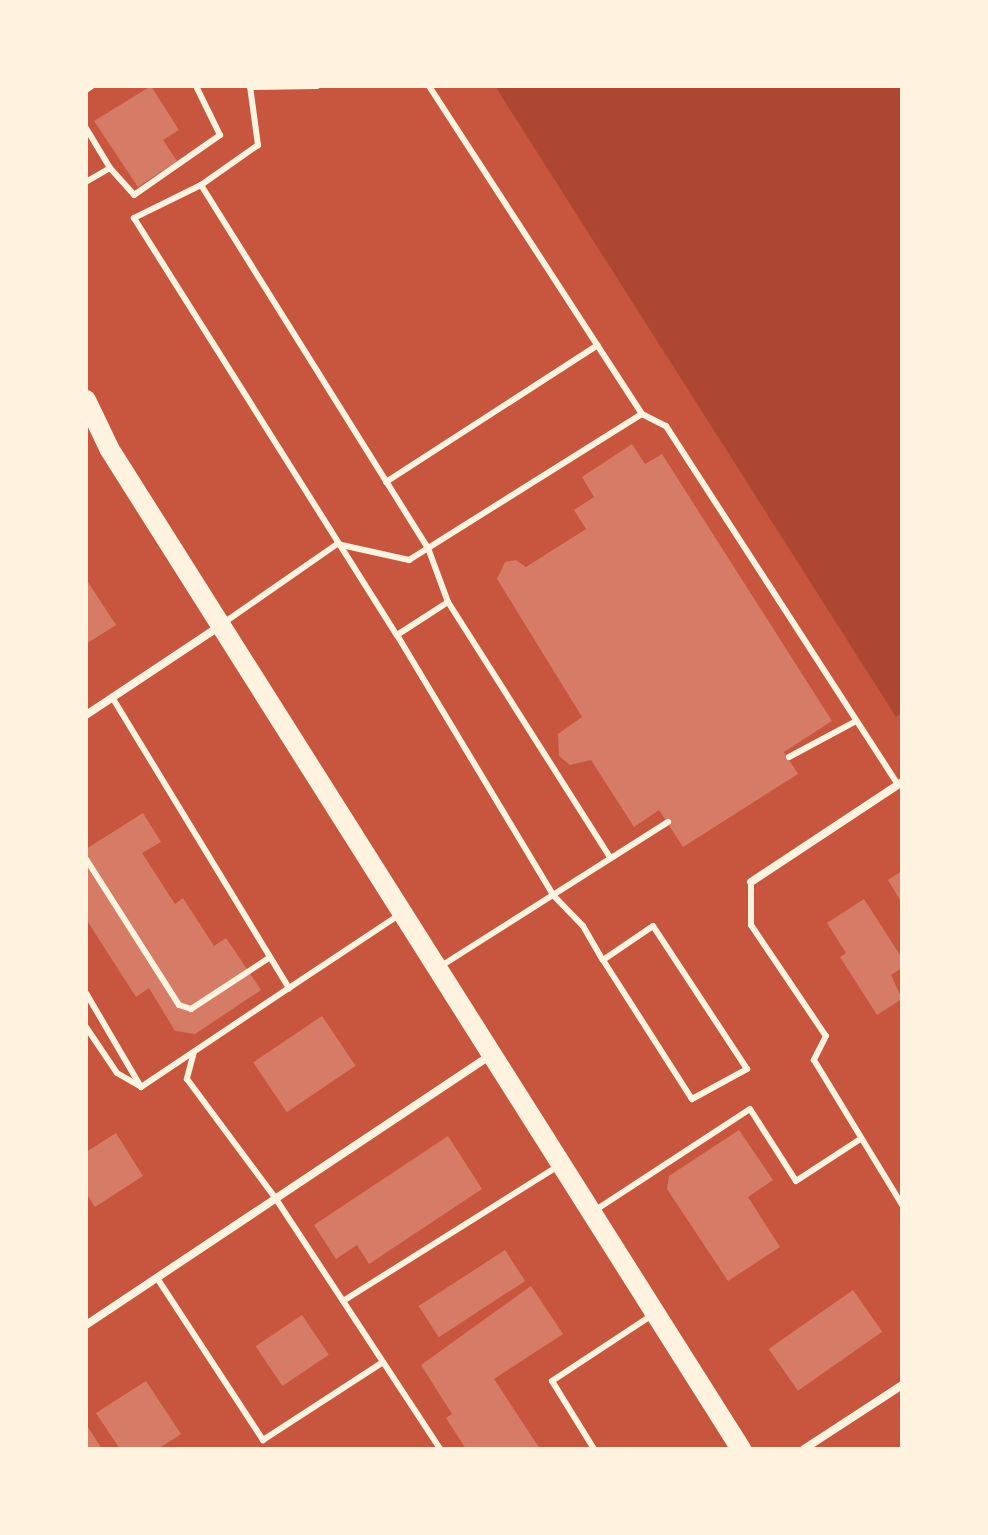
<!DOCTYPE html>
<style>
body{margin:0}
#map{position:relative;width:988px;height:1535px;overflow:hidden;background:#c8553d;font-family:Raleway,sans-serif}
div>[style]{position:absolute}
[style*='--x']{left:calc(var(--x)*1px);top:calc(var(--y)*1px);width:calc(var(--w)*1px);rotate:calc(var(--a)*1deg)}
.green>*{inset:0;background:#ae4732}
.building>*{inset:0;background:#d67c66;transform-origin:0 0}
.service>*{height:6px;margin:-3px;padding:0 3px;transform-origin:3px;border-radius:3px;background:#fff3e0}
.minor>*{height:8px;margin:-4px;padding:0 4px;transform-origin:4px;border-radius:4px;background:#fff3e0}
.primary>*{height:20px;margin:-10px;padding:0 10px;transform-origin:10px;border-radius:10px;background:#fff3e0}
span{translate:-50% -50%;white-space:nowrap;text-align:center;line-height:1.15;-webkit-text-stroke:6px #fff3e0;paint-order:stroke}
.frame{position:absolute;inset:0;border:88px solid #fff3e0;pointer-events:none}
</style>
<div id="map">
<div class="green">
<div style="clip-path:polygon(495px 86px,902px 86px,902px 713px,896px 717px)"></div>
</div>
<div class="building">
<div style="clip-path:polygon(151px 86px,179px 130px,163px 140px,177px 161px,138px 187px,94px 121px)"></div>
<div style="clip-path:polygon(632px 444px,645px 464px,662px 454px,832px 721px,784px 752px,798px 774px,683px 847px,659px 810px,634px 827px,591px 760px,570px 765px,559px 756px,558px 734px,582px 717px,497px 579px,505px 562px,516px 560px,526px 567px,586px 529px,574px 510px,594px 497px,582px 477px)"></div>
<div style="clip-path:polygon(86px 579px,116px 625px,86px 644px)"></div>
<div style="clip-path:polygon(143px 813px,161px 842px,142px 853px,175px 904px,183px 898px,214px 946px,226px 938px,261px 990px,195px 1034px,175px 1031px,149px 988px,136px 997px,86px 919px,86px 849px)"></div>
<div style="clip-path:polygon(902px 871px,902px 903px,888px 880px)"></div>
<div style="clip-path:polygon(864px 899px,902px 958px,902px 968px,891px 975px,902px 999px,877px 1015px,840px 957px,846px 953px,827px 923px)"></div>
<div style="left:322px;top:1016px;width:60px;height:83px;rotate:56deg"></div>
<div style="clip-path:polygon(739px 1130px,773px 1180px,748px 1197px,780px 1247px,728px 1281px,667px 1189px,669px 1176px)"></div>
<div style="clip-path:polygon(116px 1133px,143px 1176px,95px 1207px,86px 1193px,86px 1152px)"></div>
<div style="clip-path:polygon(448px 1136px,482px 1189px,369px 1264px,357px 1245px,336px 1259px,314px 1225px)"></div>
<div style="left:505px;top:1250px;width:37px;height:103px;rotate:57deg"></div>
<div style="clip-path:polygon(531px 1286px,563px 1334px,494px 1379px,540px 1449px,466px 1449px,446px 1418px,452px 1414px,421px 1365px)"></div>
<div style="left:853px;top:1290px;width:51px;height:103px;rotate:55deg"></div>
<div style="left:302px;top:1315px;width:48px;height:56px;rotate:56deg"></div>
<div style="clip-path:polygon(146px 1381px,181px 1434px,158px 1449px,120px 1449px,96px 1413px)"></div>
<div style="clip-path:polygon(86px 1424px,102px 1449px,86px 1449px)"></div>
</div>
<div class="service">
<div style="--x:250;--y:86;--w:60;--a:82.3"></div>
<div style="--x:258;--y:145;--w:70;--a:144.9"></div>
<div style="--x:201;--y:185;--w:428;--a:58"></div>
<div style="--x:428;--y:548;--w:58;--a:69.7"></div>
<div style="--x:448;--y:602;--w:302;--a:57.6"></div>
<div style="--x:250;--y:87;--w:67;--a:-0.9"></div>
<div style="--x:86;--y:90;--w:7;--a:-34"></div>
<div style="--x:86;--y:128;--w:47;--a:59"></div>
<div style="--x:110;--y:168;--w:28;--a:150"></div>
<div style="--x:110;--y:168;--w:36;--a:48"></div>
<div style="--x:134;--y:195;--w:105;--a:-34.9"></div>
<div style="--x:220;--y:135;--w:55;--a:-116.1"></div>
<div style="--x:201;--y:185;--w:75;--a:153.8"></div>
<div style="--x:134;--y:218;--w:493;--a:57.8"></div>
<div style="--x:642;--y:414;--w:27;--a:27"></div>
<div style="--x:666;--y:426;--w:427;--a:57.1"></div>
<div style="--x:386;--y:482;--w:252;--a:-32.9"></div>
<div style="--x:448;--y:602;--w:61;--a:147.1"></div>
<div style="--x:397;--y:635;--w:303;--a:59"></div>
<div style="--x:553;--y:895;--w:43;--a:45.9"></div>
<div style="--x:583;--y:926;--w:39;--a:60"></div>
<div style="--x:603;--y:960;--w:165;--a:57.4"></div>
<div style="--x:692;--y:1099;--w:63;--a:-28.6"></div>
<div style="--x:747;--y:1069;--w:171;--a:-123.3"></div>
<div style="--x:653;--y:926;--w:60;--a:145.8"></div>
<div style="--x:222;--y:624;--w:140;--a:-34.8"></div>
<div style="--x:337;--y:544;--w:74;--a:12.5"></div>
<div style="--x:409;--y:560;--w:275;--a:-32.1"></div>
<div style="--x:642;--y:414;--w:391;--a:-123"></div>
<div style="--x:112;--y:697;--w:341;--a:58.7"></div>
<div style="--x:289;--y:988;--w:132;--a:-33.6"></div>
<div style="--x:789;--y:757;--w:76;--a:-28.2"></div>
<div style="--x:86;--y:859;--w:173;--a:57.5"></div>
<div style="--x:179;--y:1005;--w:13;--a:18"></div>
<div style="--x:191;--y:1009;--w:93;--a:-33.2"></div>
<div style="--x:751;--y:882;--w:43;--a:90"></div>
<div style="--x:751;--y:925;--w:134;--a:56"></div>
<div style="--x:826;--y:1036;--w:27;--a:117"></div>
<div style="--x:814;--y:1060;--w:170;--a:58.7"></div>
<div style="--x:441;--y:966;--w:269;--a:-32.4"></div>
<div style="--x:86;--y:993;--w:109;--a:59.7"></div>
<div style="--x:141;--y:1087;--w:178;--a:-33.8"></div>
<div style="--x:86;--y:1027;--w:55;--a:56"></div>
<div style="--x:117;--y:1073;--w:28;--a:30"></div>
<div style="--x:194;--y:1052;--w:28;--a:105"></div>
<div style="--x:187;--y:1079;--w:149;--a:53.4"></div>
<div style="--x:276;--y:1199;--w:299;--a:56.7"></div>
<div style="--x:594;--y:1211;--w:186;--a:-33.2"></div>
<div style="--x:750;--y:1109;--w:85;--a:57.4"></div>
<div style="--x:796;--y:1181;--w:75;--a:-33.1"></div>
<div style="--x:157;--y:1278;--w:194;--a:56.8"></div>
<div style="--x:263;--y:1440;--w:143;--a:-33"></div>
<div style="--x:343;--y:1301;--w:252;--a:-32.1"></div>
<div style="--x:594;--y:1449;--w:80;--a:-121.7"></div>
<div style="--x:552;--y:1381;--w:120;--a:-33.4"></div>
</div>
<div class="minor">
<div style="--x:86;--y:715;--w:161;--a:-33.6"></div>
<div style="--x:751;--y:882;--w:181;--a:-33.5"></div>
<div style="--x:86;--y:1325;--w:485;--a:-33.7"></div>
<div style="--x:804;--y:1449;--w:117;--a:-33.1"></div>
</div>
<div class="primary">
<div style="--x:86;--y:400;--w:55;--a:64.4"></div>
<div style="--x:110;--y:450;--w:1182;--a:57.72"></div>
</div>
<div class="frame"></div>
</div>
